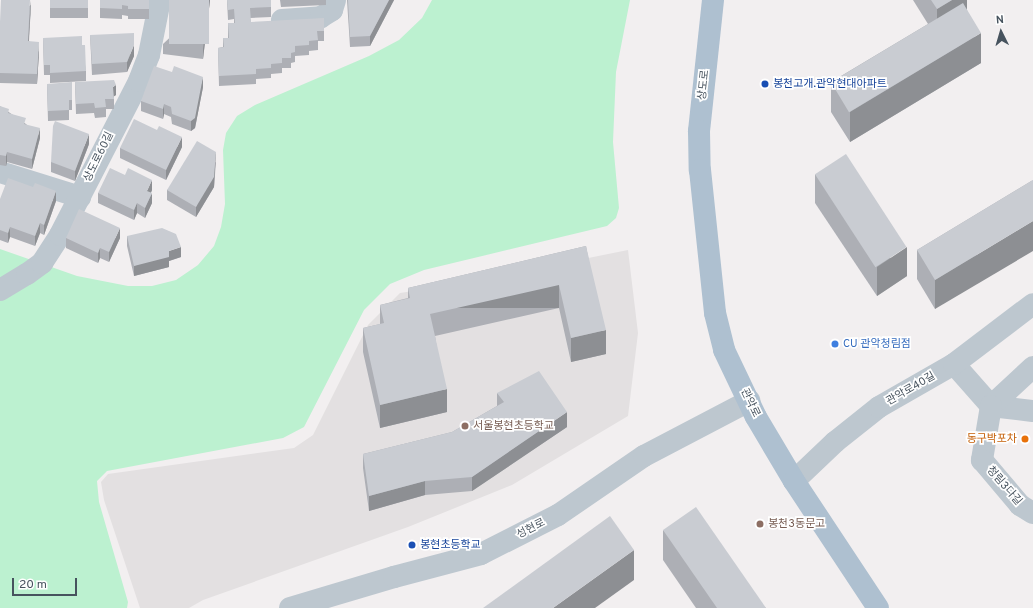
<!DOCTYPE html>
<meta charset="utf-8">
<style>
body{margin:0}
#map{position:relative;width:1033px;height:608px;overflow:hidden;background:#f2eff0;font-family:Overpass,"Noto Sans KR",sans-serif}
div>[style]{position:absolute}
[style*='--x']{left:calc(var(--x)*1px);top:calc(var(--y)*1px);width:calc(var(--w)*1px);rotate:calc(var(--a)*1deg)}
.education>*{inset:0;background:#e3e0e1}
.green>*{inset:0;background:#bcf1d0}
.minor>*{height:22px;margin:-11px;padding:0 11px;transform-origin:11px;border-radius:11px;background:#bdc7cf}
.major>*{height:22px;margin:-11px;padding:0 11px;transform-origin:11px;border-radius:11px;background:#aec0d0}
.wall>*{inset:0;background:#adafb5;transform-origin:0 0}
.shaded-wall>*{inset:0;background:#8d8f93;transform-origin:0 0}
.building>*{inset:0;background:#c9ccd2;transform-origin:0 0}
.dots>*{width:11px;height:11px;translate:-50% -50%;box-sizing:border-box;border:2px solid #fff;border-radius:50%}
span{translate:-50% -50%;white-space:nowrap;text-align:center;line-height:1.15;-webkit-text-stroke:3.5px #fff;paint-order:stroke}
.transit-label{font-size:11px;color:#164399}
.left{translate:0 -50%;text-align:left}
.street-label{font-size:11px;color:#47535e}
.shop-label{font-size:11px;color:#366cbe}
.education-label{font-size:11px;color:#785e54}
.food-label{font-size:11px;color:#c56008}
.right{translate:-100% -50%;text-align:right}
.north{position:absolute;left:981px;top:12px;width:40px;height:40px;-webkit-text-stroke:3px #fff;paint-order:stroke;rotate:355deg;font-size:11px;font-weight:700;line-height:16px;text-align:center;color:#47535e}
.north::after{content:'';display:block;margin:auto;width:14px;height:18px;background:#47535e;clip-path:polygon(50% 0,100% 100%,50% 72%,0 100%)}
.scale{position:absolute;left:12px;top:578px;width:65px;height:18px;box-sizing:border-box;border:2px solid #47535e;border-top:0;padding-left:5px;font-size:12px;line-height:14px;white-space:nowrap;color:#47535e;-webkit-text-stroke:3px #fff;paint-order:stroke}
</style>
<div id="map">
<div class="education">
<div style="clip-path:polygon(628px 250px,638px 333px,628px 416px,512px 485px,408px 527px,203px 600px,189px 608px,140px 608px,104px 500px,101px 482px,108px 474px,294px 448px,313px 435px,368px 325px,400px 293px,459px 284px)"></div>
</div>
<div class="green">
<div style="clip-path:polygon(432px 0,630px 0,616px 72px,613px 142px,619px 208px,616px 218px,607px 226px,424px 270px,390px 284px,364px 310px,304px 427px,283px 438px,107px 471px,97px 481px,99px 502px,128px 602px,127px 608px,0 608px,0 249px,77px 276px,128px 286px,152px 286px,176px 280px,198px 265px,214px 246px,221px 227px,225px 204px,223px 150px,226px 133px,237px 116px,255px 105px,369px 56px,399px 40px,422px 18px)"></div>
</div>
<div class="minor">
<div style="--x:282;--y:20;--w:39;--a:-4"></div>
<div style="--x:321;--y:17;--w:13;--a:-32"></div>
<div style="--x:332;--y:10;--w:10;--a:-73"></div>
<div style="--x:0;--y:172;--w:84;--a:17.4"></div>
<div style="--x:0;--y:290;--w:31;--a:-31"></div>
<div style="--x:27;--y:274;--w:19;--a:-36"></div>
<div style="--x:42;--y:263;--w:33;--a:-57"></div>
<div style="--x:60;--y:235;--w:173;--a:-62.8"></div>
<div style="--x:139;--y:81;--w:28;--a:-69"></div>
<div style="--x:149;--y:55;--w:56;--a:-78.7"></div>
<div style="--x:954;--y:364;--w:56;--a:48.6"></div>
<div style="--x:991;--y:406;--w:42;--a:6.8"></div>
<div style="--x:1033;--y:367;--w:57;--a:137.1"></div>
<div style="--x:991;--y:406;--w:55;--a:99.5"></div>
<div style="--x:982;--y:460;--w:59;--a:49.8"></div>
<div style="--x:1020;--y:505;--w:15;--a:32"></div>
<div style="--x:794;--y:481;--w:57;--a:-43.6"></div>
<div style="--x:835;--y:442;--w:56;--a:-38.5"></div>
<div style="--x:879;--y:407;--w:86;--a:-29.8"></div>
<div style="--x:954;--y:364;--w:99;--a:-37.2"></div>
<div style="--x:290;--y:608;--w:109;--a:-16.6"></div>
<div style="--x:394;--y:577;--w:90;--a:-14.8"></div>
<div style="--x:481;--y:554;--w:86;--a:-26.9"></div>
<div style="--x:558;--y:515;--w:104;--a:-34.5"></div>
<div style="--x:644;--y:456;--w:119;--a:-27.6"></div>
</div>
<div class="major">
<div style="--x:713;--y:0;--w:132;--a:96.1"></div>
<div style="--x:699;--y:131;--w:39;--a:89"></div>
<div style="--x:700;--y:170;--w:144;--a:84"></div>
<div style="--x:715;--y:313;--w:38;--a:76"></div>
<div style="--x:724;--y:350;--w:74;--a:64.5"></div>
<div style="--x:756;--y:417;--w:74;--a:59.3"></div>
<div style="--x:794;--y:481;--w:152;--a:56.5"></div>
</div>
<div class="wall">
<div style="left:50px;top:0;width:38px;height:18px"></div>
<div style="clip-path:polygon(100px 0,149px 0,149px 19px,128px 19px,128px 16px,122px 15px,122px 19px,100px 18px)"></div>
<div style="clip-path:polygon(210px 0,203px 59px,163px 54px,163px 44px)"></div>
<div style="clip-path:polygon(227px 0,271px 0,271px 17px,250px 18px,251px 22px,324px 31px,324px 41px,318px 41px,318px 50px,309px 51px,309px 55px,295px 56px,295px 62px,291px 63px,291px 68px,282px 68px,282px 73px,271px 74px,271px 78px,256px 79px,256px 84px,219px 86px,218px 48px,223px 47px,223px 38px,228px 38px,228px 23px,234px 23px,234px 19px,228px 20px)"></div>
<div style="clip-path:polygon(280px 0,326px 0,326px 5px,281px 7px)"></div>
<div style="clip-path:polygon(347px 0,394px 0,370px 46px,350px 47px)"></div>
<div style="clip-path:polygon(913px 0,967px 0,967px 10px,981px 63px,850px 142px,831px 112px,831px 82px,928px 24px)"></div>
<div style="clip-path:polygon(31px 5px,29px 41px,39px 52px,37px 84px,0 83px,0 22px)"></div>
<div style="clip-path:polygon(90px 35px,134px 56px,127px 72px,92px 75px)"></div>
<div style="clip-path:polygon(43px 38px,82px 45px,86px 71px,86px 81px,50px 83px,50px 75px,44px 75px)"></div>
<div style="clip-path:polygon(75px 82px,116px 95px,114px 96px,114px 109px,106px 109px,106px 117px,95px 118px,94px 113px,76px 114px)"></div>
<div style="clip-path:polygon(47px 84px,72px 100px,72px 110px,69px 110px,69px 120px,48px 121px)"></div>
<div style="clip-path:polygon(203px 87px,195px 128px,191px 131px,172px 124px,171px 117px,164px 114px,163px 119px,141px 111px,141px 101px)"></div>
<div style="clip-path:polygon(0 106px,26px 124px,40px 138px,32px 169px,7px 162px,6px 166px,0 165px)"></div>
<div style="clip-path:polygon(89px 144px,75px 181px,51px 172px,51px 162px)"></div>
<div style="clip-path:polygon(182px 147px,166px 180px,120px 158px,120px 148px)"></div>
<div style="clip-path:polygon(216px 162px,214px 187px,196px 217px,167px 200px,167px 190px)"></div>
<div style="clip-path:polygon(815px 174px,907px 276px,877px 296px,815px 203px)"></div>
<div style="clip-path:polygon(1033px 180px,935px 309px,917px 279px,917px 250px)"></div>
<div style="clip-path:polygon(152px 190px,151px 193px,152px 203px,145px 218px,137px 213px,134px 220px,98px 203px,98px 193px)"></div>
<div style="clip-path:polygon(0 199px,56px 201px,44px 235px,40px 233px,35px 246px,10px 237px,8px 243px,0 240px)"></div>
<div style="clip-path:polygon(127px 236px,181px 257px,169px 261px,169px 267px,134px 276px,127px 246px)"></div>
<div style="clip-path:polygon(66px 238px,120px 238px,109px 262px,100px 258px,98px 263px,66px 248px)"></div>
<div style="clip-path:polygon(586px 246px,606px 354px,571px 362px,559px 308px,435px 336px,447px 412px,380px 428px,363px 352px,363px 328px,380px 324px,380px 305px,408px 298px,408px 288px)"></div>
<div style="clip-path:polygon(497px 393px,567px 427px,472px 491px,425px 495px,369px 511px,363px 468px,363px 454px,452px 432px,497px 406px)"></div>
<div style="clip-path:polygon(663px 530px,766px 608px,696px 608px,663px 560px)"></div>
</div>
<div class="shaded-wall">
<div style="clip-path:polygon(31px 0,31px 5px,28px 51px,28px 41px)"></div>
<div style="clip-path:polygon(209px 0,210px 0,203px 59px,203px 49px)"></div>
<div style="clip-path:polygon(389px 0,394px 0,370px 46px,370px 36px)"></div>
<div style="clip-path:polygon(952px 0,967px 0,967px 20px,937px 39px,937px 9px)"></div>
<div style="clip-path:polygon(981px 33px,981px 63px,850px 142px,850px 112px)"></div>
<div style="clip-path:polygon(39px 42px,39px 52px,37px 84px,37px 74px)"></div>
<div style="clip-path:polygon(134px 45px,134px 56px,127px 72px,127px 62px)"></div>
<div style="clip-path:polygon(203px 77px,203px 87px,195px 128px,191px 131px,191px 121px)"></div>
<div style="clip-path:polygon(116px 85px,116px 95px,113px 97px,113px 87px)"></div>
<div style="clip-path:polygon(164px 104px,164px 114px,163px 119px,163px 109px)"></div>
<div style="clip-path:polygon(40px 128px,40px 138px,32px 169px,32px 159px)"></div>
<div style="clip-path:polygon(89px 134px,89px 144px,75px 181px,75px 171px)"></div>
<div style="clip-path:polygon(182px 137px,182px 147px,166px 180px,166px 170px)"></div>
<div style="clip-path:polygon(7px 152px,7px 162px,6px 166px,6px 156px)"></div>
<div style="clip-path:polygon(216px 152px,214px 187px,196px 217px,196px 207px)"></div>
<div style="clip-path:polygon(152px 180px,152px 190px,147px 201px,147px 191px)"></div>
<div style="clip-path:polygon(56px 191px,56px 201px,44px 235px,44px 225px)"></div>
<div style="clip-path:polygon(152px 193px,152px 203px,145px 218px,145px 208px)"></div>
<div style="clip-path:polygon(137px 203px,137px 213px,134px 220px,134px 210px)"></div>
<div style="clip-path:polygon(1033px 221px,1033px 251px,935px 309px,935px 280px)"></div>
<div style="clip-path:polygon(40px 223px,40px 233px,35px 246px,35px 236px)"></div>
<div style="clip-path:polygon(10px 227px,10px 237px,8px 243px,8px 233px)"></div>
<div style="clip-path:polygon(120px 228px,120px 238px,109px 262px,109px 252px)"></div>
<div style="clip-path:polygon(181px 247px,181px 257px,169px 261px,169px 267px,134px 276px,134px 266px,169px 251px)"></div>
<div style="clip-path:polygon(907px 247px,907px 276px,877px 296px,877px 267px)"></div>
<div style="clip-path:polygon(100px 248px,100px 258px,98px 263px,98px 253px)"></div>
<div style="left:559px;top:285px;width:23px;height:132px;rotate:90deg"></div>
<div style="clip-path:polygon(606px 330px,606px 354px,571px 362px,571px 338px)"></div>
<div style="clip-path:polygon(447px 389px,447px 412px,380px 428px,380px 405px)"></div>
<div style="clip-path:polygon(567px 412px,567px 427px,472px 491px,472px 477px)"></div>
<div style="clip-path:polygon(425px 481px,425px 495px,369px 511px,369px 496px)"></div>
<div style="clip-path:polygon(634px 550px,634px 580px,595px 608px,553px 608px)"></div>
</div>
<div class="building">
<div style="clip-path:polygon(1px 0,30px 0,28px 41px,39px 42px,37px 74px,0 73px,0 22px)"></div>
<div style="left:50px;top:0;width:38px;height:8px"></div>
<div style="clip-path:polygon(100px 0,149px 0,149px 9px,128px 9px,128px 6px,122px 5px,122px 9px,100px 8px)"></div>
<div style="left:169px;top:0;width:40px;height:44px"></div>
<div style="clip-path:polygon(227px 0,271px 0,271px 7px,250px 8px,251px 22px,324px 18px,324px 31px,317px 31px,318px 40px,309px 41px,309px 45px,295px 46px,295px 52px,291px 53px,291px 58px,282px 58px,282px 63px,271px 64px,271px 68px,256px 69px,256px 74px,219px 76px,218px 48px,224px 47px,223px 38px,229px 38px,228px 23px,235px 23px,234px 9px,228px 10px)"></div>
<div style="clip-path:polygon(348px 0,389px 0,370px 36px,350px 37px)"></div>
<div style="clip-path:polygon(931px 0,952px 0,937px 9px)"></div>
<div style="left:963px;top:3px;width:35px;height:154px;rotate:59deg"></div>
<div style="clip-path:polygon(134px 33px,134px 45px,127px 62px,92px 64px,90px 35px)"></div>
<div style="clip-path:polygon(82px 36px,82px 45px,85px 45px,86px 71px,50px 73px,50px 65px,44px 65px,43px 38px)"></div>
<div style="clip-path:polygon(154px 66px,172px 72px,174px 66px,203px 77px,195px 118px,191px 121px,172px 114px,171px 107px,164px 104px,163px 109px,141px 101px)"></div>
<div style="clip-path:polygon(114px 80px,116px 85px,113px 87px,114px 99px,105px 99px,106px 107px,95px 108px,94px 103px,76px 104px,75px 82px)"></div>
<div style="clip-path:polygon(72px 82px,72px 100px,69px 100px,69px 110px,48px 111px,47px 84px)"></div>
<div style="clip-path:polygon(0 106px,9px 109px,8px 113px,26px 118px,24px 124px,40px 128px,32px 159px,7px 152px,6px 156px,0 155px)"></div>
<div style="clip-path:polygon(134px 119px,157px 130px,159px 126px,182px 137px,166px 170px,120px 148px)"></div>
<div style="clip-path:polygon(55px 121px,89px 134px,75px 171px,51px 162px,53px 126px)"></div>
<div style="clip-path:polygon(197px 141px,216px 152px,214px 177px,196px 207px,167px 190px)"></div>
<div style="left:846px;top:154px;width:111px;height:37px;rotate:57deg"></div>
<div style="clip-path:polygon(110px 168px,125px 175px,128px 168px,152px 180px,147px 191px,152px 193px,145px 208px,137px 203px,134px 210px,98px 193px)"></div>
<div style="clip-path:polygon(8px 178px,33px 187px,35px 183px,56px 191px,44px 225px,40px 223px,35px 236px,10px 227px,8px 233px,0 230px,0 199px)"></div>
<div style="clip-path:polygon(1033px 180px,1033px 221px,935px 280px,917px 250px)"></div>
<div style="clip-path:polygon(79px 209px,120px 228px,109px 252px,100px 248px,98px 253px,66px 238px)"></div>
<div style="clip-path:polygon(162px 228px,176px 234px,181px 247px,169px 251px,169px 257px,134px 266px,127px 236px)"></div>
<div style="clip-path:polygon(586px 246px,606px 330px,571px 338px,559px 285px,430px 314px,447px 389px,380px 405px,363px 328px,384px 323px,380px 305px,410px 298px,408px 288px)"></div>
<div style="clip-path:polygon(539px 371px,567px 412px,472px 477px,425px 481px,369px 496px,363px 454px,452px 432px,504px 402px,497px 393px)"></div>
<div style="clip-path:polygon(696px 507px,766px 608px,717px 608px,663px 530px)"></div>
<div style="clip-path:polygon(610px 516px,634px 550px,553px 608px,483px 608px)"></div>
</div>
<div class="dots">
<div style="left:765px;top:84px;background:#1a4fb4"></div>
<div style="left:835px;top:344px;background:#3f7fe0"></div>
<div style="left:465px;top:426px;background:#8d6e63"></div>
<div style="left:1025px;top:439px;background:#e8710a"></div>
<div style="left:760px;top:524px;background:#8d6e63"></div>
<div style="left:412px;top:545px;background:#1a4fb4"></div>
</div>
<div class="transit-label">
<span class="left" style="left:773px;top:84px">봉천고개.관악현대아파트</span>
<span class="left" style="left:420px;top:545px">봉현초등학교</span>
</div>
<div class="street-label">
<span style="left:704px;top:85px;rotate:-84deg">상도로</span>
<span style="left:99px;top:157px;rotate:-64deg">상도로60길</span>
<span style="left:911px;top:389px;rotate:-30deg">관악로40길</span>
<span style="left:750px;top:403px;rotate:64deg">관악로</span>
<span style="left:1004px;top:486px;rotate:49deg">청림3다길</span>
<span style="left:531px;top:529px;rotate:-27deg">성현로</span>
</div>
<div class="shop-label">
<span class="left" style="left:843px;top:344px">CU 관악청림점</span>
</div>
<div class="education-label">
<span class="left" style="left:473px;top:426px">서울봉현초등학교</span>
<span class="left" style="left:768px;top:524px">봉천3동문고</span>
</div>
<div class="food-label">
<span class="right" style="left:1017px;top:439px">동구박포차</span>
</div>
<div class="north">N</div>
<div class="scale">20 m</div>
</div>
